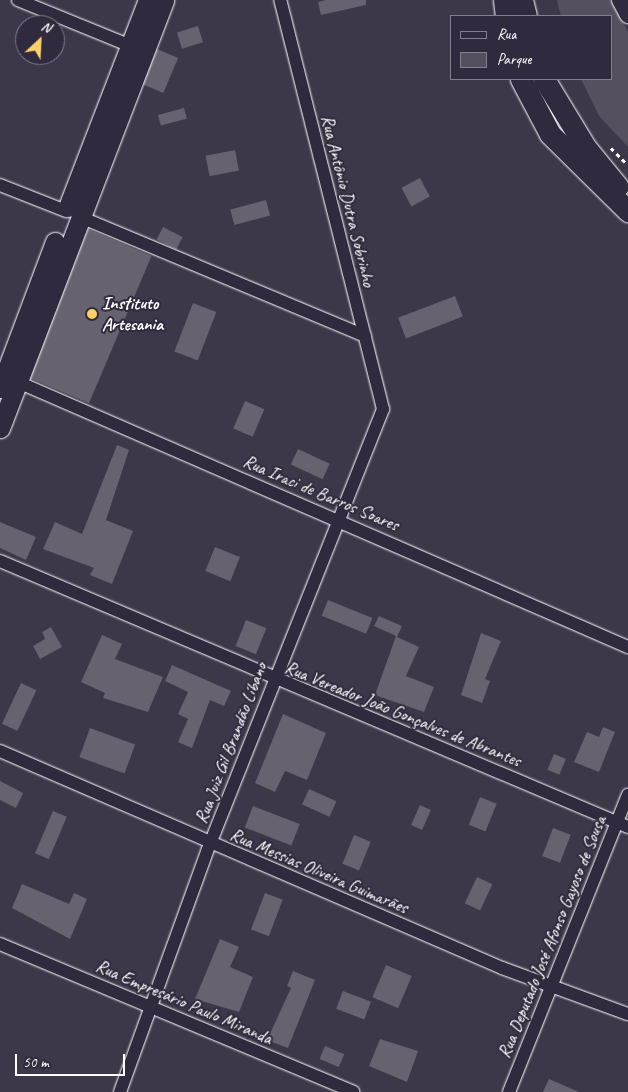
<!DOCTYPE html>
<meta charset="utf-8">
<style>
body{margin:0}
#map{position:relative;width:628px;height:1092px;overflow:hidden;background:#3c3749;font-family:Caveat,sans-serif}
div>[style]{position:absolute}
[style*='--x']{left:calc(var(--x)*1px);top:calc(var(--y)*1px);width:calc(var(--w)*1px);rotate:calc(var(--a)*1deg)}
.green>*{inset:0;background:#555060}
.building>*{inset:0;background:#666270;transform-origin:0 0}
.path>*{height:2.5px;margin-top:-1.25px;transform-origin:0;background:repeating-linear-gradient(90deg,#fff 0 4px,transparent 0 8px)}
.roads{filter:drop-shadow(0 0 1px #fff) drop-shadow(0 0 1px #fff)}
.minor>*{height:12px;margin:-6px;padding:0 6px;transform-origin:6px;border-radius:6px;background:#2f2a3d}
.tertiary>*{height:16px;margin:-8px;padding:0 8px;transform-origin:8px;border-radius:8px;background:#2f2a3d}
.secondary>*{height:19px;margin:-9.5px;padding:0 9.5px;transform-origin:9.5px;border-radius:9.5px;background:#2f2a3d}
.primary>*{height:21px;margin:-10.5px;padding:0 10.5px;transform-origin:10.5px;border-radius:10.5px;background:#2f2a3d}
.dots>*{width:14px;height:14px;translate:-50% -50%;box-sizing:border-box;border:2px solid #2f2a3d;border-radius:50%}
span{translate:-50% -50%;white-space:nowrap;text-align:center;line-height:1.15;-webkit-text-stroke:4px #2f2a3d;paint-order:stroke}
.street-label{font-size:18px;color:#fff}
.poi-label{font-size:18px;color:#fff;font-weight:700}
.left{translate:0 -50%;text-align:left}
.legend{position:absolute;left:450px;top:15px;width:162px;height:65px;box-sizing:border-box;background:#2f2a3d;border:1px solid #827f8b;margin:0;padding:6px 9px;list-style:none;font-size:15px;color:#fff}
.legend li{display:flex;align-items:center;gap:10px;height:25px}
.legend b{width:25px;border:1px solid #827f8b}
.north{position:absolute;left:15px;top:15px;width:50px;height:50px;box-sizing:border-box;background:#2f2a3d;border:1px solid #827f8b;border-radius:50%;rotate:25deg;font-size:14px;font-weight:700;line-height:20px;text-align:center;color:#fff}
.north::after{content:'';display:block;margin:auto;width:18px;height:22px;background:#ffd166;clip-path:polygon(50% 0,100% 100%,50% 72%,0 100%)}
.scale{position:absolute;left:15px;top:1054px;width:110px;height:22px;box-sizing:border-box;border:2px solid #fff;border-top:0;padding-left:6px;font-size:15px;line-height:18px;white-space:nowrap;color:#fff;-webkit-text-stroke:4px #2f2a3d;paint-order:stroke}
</style>
<div id="map">
<div class="green">
<div style="clip-path:polygon(557px 0,611px 0,628px 32px,628px 147px,599px 116px,581px 79px,612px 79px,612px 16px,561px 16px)"></div>
</div>
<div class="building">
<div style="clip-path:polygon(326px 0,366px 0,366px 5px,321px 15px,318px 2px)"></div>
<div style="left:198px;top:26px;width:17px;height:22px;rotate:73deg"></div>
<div style="left:157px;top:49px;width:23px;height:38px;rotate:23deg"></div>
<div style="left:184px;top:108px;width:11px;height:27px;rotate:75deg"></div>
<div style="left:235px;top:150px;width:21px;height:30px;rotate:79deg"></div>
<div style="left:420px;top:178px;width:21px;height:21px;rotate:62deg"></div>
<div style="left:266px;top:200px;width:16px;height:37px;rotate:75deg"></div>
<div style="left:163px;top:227px;width:22px;height:14px;rotate:27deg"></div>
<div style="left:88px;top:229px;width:69px;height:160px;rotate:23deg"></div>
<div style="left:455px;top:296px;width:22px;height:61px;rotate:69deg"></div>
<div style="left:193px;top:303px;width:25px;height:52px;rotate:21deg"></div>
<div style="left:245px;top:401px;width:21px;height:30px;rotate:23deg"></div>
<div style="clip-path:polygon(117px 445px,129px 450px,106px 520px,133px 531px,112px 584px,90px 575px,94px 568px,43px 549px,55px 522px,82px 534px)"></div>
<div style="left:298px;top:449px;width:35px;height:17px;rotate:25deg"></div>
<div style="clip-path:polygon(0 522px,36px 537px,26px 560px,0 548px)"></div>
<div style="left:215px;top:547px;width:27px;height:26px;rotate:22deg"></div>
<div style="left:328px;top:600px;width:48px;height:17px;rotate:22deg"></div>
<div style="clip-path:polygon(379px 616px,402px 626px,397px 637px,419px 647px,406px 676px,434px 687px,424px 712px,375px 695px,396px 636px,374px 626px)"></div>
<div style="left:246px;top:620px;width:22px;height:28px;rotate:22deg"></div>
<div style="clip-path:polygon(51px 627px,62px 647px,40px 659px,33px 646px,45px 639px,42px 632px)"></div>
<div style="clip-path:polygon(481px 633px,501px 641px,485px 679px,490px 681px,482px 703px,461px 695px)"></div>
<div style="clip-path:polygon(102px 635px,122px 644px,115px 659px,163px 677px,148px 712px,103px 698px,105px 693px,81px 682px)"></div>
<div style="clip-path:polygon(172px 665px,231px 691px,224px 706px,210px 700px,192px 748px,178px 742px,188px 719px,178px 714px,188px 692px,165px 681px)"></div>
<div style="left:21px;top:683px;width:17px;height:45px;rotate:25deg"></div>
<div style="clip-path:polygon(283px 714px,326px 733px,307px 780px,285px 771px,275px 792px,255px 783px)"></div>
<div style="clip-path:polygon(603px 727px,615px 732px,599px 772px,574px 762px,587px 732px,599px 737px)"></div>
<div style="left:90px;top:728px;width:48px;height:31px;rotate:20deg"></div>
<div style="left:554px;top:754px;width:13px;height:17px;rotate:23deg"></div>
<div style="clip-path:polygon(0 781px,23px 793px,16px 808px,0 800px)"></div>
<div style="left:309px;top:789px;width:30px;height:17px;rotate:24deg"></div>
<div style="left:480px;top:797px;width:18px;height:30px;rotate:22deg"></div>
<div style="left:420px;top:805px;width:12px;height:22px;rotate:24deg"></div>
<div style="left:253px;top:806px;width:50px;height:23px;rotate:21deg"></div>
<div style="left:53px;top:811px;width:15px;height:46px;rotate:23deg"></div>
<div style="left:553px;top:828px;width:19px;height:30px;rotate:21deg"></div>
<div style="left:354px;top:835px;width:18px;height:31px;rotate:22deg"></div>
<div style="left:477px;top:877px;width:17px;height:29px;rotate:25deg"></div>
<div style="clip-path:polygon(22px 884px,69px 904px,74px 893px,87px 899px,70px 939px,12px 908px)"></div>
<div style="left:265px;top:893px;width:19px;height:39px;rotate:21deg"></div>
<div style="clip-path:polygon(220px 939px,239px 947px,230px 967px,253px 977px,239px 1012px,195px 999px)"></div>
<div style="left:386px;top:965px;width:28px;height:35px;rotate:23deg"></div>
<div style="clip-path:polygon(293px 971px,315px 980px,288px 1048px,267px 1040px,291px 988px,287px 986px)"></div>
<div style="left:343px;top:991px;width:30px;height:19px;rotate:21deg"></div>
<div style="clip-path:polygon(380px 1039px,418px 1051px,407px 1082px,369px 1066px)"></div>
<div style="left:325px;top:1046px;width:21px;height:14px;rotate:23deg"></div>
<div style="clip-path:polygon(549px 1079px,579px 1092px,543px 1092px)"></div>
</div>
<div class="path">
<div style="--x:611;--y:148;--w:24;--a:45"></div>
</div>
<div class="roads">
<div class="minor">
<div style="--x:18;--y:0;--w:130;--a:22.2"></div>
<div style="--x:0;--y:185;--w:71;--a:21.5"></div>
<div style="--x:78;--y:216;--w:311;--a:22.7"></div>
<div style="--x:11;--y:379;--w:673;--a:23.48"></div>
<div style="--x:0;--y:561;--w:682;--a:22.96"></div>
<div style="--x:0;--y:751;--w:547;--a:23.38"></div>
<div style="--x:502;--y:968;--w:134;--a:20.1"></div>
<div style="--x:0;--y:944;--w:383;--a:22.7"></div>
<div style="--x:120;--y:1092;--w:264;--a:-70.1"></div>
<div style="--x:210;--y:844;--w:468;--a:-68.3"></div>
<div style="--x:383;--y:409;--w:422;--a:-104.1"></div>
<div style="--x:509;--y:1092;--w:320;--a:-68.2"></div>
</div>
<div class="tertiary">
<div style="--x:620;--y:0;--w:17;--a:62"></div>
</div>
<div class="secondary">
<div style="--x:68;--y:207;--w:222;--a:-68.9"></div>
<div style="--x:0;--y:388;--w:156;--a:-69.4"></div>
<div style="--x:0;--y:428;--w:458;--a:-69"></div>
</div>
<div class="primary">
<div style="--x:504;--y:0;--w:16;--a:83"></div>
<div style="--x:522;--y:0;--w:16;--a:76"></div>
<div style="--x:521;--y:79;--w:62;--a:62.2"></div>
<div style="--x:550;--y:134;--w:110;--a:44.6"></div>
<div style="--x:544;--y:79;--w:81;--a:58.7"></div>
<div style="--x:586;--y:148;--w:50;--a:50.6"></div>
</div>
</div>
<div class="dots">
<div style="left:92px;top:314px;background:#ffd166"></div>
</div>
<div class="street-label">
<span style="left:348px;top:201px;rotate:76deg">Rua Antônio Dutra Sobrinho</span>
<span style="left:321px;top:493px;rotate:23deg">Rua Iraci de Barros Soares</span>
<span style="left:403px;top:714px;rotate:22deg">Rua Vereador João Gonçalves de Abrantes</span>
<span style="left:231px;top:743px;rotate:-69deg">Rua Juiz Gil Brandão Líbano</span>
<span style="left:319px;top:871px;rotate:23deg">Rua Messias Oliveira Guimarães</span>
<span style="left:552px;top:937px;rotate:-68deg">Rua Deputado José Afonso Gayoso de Sousa</span>
<span style="left:184px;top:1002px;rotate:23deg">Rua Empresário Paulo Miranda</span>
</div>
<div class="poi-label">
<span class="left" style="left:102px;top:314px">Instituto<br>Artesania</span>
</div>
<ul class="legend">
<li><b style="height:6px;background:#2f2a3d"></b>Rua</li>
<li><b style="height:14px;background:#555060"></b>Parque</li>
</ul>
<div class="north">N</div>
<div class="scale">50 m</div>
</div>
